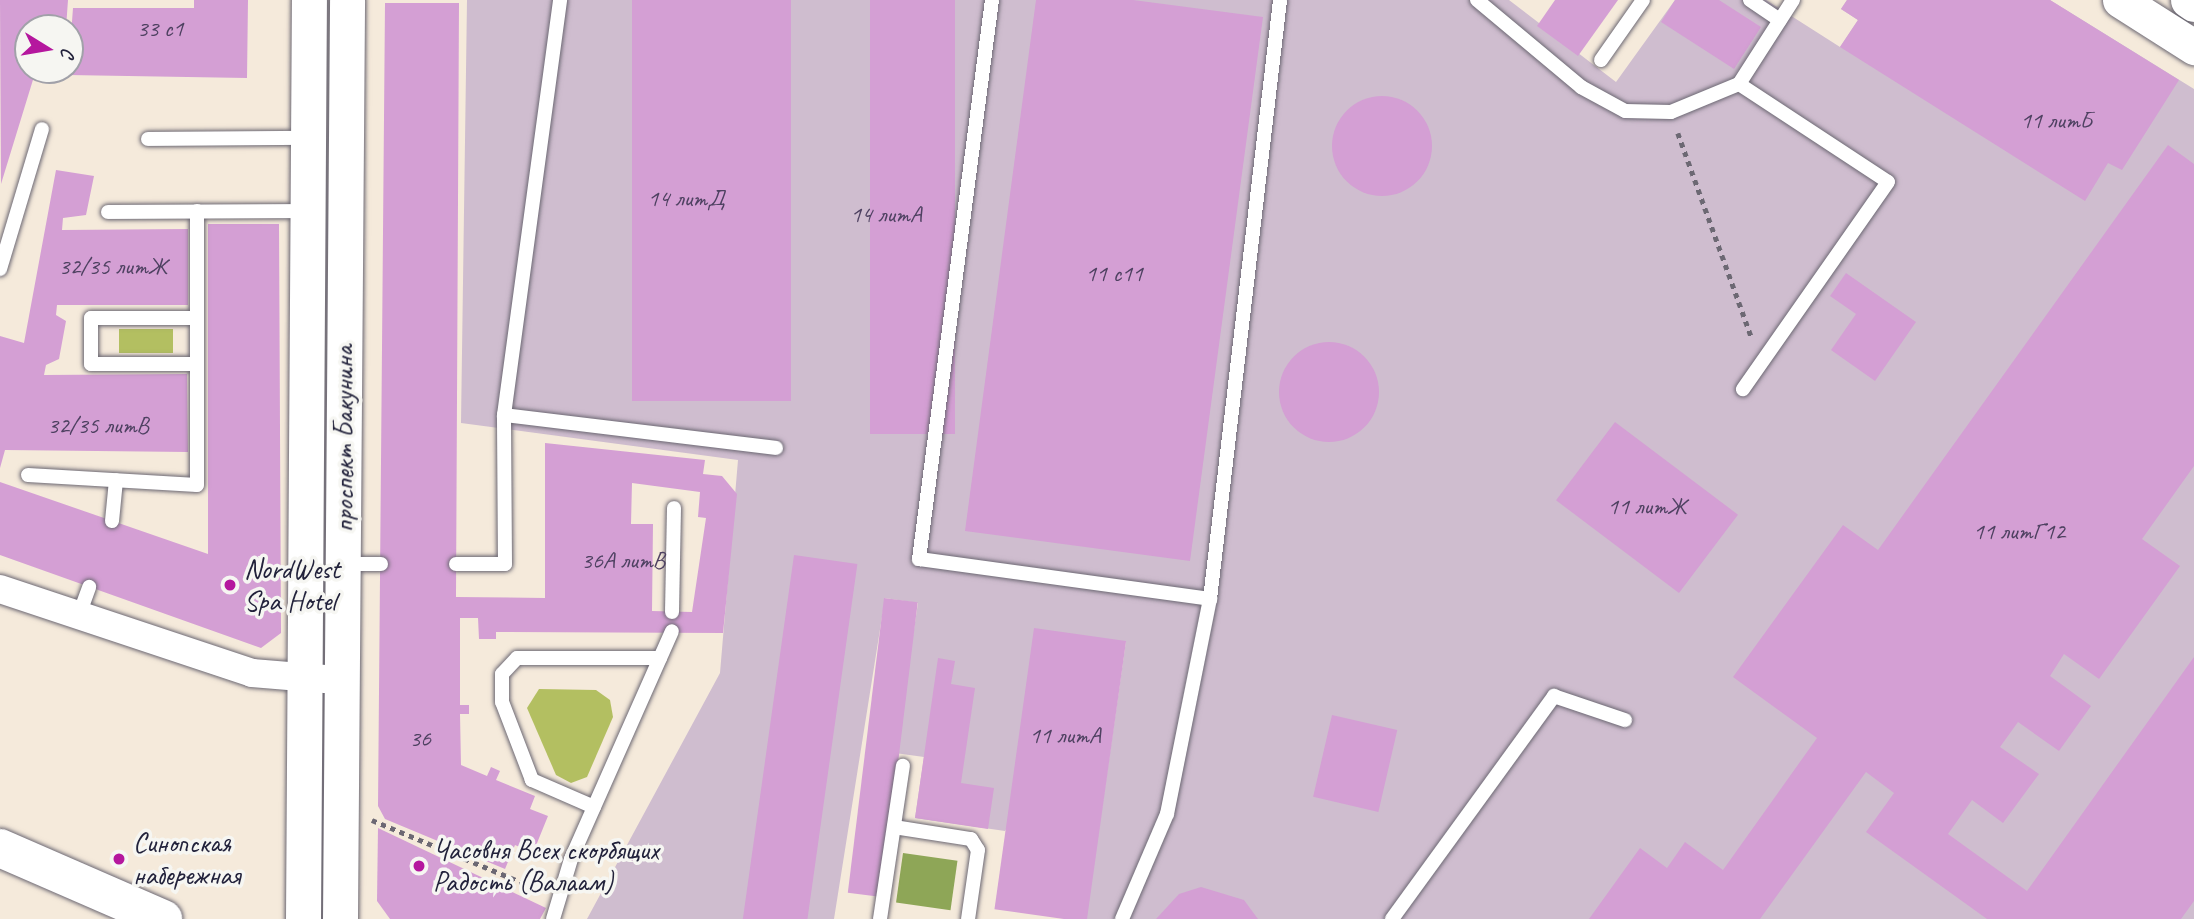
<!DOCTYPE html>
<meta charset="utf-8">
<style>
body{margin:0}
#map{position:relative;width:2194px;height:919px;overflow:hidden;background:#f5eadb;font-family:Caveat,sans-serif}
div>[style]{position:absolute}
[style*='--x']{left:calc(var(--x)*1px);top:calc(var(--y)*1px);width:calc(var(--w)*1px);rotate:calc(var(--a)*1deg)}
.industrial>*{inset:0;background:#cfbdcf}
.green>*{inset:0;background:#b3bf61;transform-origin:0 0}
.forest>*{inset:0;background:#8ea657;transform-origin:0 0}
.building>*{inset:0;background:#d49fd4;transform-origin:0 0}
.round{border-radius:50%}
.path>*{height:4.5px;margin-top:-2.25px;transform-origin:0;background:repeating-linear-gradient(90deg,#6c6873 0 5px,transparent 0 10px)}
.roads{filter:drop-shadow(0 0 2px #6c6873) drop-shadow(0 0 2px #6c6873)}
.service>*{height:14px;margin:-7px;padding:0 7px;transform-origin:7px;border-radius:7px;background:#fff}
.minor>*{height:28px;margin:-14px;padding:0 14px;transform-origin:14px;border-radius:14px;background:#fff}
.tertiary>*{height:35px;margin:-17.5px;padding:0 17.5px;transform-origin:17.5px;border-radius:17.5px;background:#fff}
.secondary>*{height:38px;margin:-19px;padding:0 19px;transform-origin:19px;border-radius:19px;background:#fff}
.dots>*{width:19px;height:19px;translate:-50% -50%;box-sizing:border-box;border:4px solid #f6f6f2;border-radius:50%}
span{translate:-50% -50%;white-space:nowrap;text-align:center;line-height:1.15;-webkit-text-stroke:7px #f6f6f2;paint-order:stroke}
.number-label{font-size:24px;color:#4e4161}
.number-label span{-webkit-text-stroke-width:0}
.street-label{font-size:28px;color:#22223b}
.poi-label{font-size:28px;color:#22223b}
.left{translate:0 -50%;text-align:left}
.north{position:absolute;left:14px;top:14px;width:70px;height:70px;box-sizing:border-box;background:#f6f6f2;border:2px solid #a1a1a9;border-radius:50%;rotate:101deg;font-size:19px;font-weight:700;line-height:28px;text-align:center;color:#22223b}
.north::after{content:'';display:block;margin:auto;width:24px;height:32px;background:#b5179e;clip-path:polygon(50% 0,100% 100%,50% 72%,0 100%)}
</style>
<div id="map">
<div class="industrial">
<div style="clip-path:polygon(467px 0,1509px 0,1616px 82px,1675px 0,1766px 0,1840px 47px,1858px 20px,1841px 9px,1847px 0,2050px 0,2194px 89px,2194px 919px,1086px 919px,1126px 641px,1005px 831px,915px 818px,924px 757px,895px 753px,918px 603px,885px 598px,834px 919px,587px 919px,720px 673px,738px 460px,461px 423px)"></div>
</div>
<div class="green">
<div style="left:119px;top:329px;width:54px;height:24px"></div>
<div style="clip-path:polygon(539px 689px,596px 690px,610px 700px,613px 717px,587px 777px,571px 783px,556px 775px,527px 708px)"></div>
</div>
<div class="forest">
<div style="left:903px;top:853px;width:55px;height:50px;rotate:8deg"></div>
</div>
<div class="building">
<div style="clip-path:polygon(0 0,68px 0,66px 28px,28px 28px,28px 70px,36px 70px,1px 184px)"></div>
<div style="clip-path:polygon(194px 0,248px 0,247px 78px,68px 75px,73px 8px,194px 8px)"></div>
<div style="left:632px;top:0;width:159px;height:401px"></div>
<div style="left:870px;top:0;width:85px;height:434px"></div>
<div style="clip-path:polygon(1036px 0,1133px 0,1263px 17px,1190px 561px,965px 531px)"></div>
<div style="clip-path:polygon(1555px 0,1618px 0,1578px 56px,1537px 26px)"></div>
<div style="clip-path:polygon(1675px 0,1719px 0,1761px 27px,1734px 69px,1661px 22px)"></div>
<div style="clip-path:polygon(1847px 0,2050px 0,2179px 80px,2122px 170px,2108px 163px,2085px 201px,1840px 47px,1858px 20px,1841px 9px)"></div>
<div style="clip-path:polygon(evenodd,385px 3px,459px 3px,456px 597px,545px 598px,545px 443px,705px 460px,703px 474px,722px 476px,737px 494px,723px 633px,496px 632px,496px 639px,479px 639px,478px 618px,460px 618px,460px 705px,469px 705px,469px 714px,460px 714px,461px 765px,487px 776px,491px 767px,500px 771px,496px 780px,535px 796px,530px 809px,548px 816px,533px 853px,515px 845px,505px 869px,385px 819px,378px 806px,385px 3px,632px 483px,700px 492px,698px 517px,706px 518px,692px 612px,652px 611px,653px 524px,631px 524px,632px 483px)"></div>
<div style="clip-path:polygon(37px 70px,63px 70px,62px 79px,37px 71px)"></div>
<div class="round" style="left:1332px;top:96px;width:100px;height:100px"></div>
<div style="clip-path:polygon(2168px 145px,2194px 164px,2194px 466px,2142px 539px,2180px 566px,2099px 679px,2064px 654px,2050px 676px,2091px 706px,2059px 751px,2018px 722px,2000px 747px,2039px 774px,2003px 823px,1972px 800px,1948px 834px,2027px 891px,2194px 657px,2194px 901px,2181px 919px,1987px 919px,1866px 832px,1894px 793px,1866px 772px,1760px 919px,1589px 919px,1640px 848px,1667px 868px,1685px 842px,1723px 870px,1817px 738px,1733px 677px,1843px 525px,1878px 550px)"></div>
<div style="clip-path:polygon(56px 170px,94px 176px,86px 215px,63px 218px,62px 230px,188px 229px,188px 305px,57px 305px,56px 315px,66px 321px,59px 359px,46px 365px,44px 375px,187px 374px,188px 452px,5px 450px,0 468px,0 336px,24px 343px)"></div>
<div style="clip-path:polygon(208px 224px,279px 224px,281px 633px,261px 648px,0 555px,0 482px,208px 554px)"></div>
<div style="clip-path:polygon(1846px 273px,1916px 322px,1875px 381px,1831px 350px,1856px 314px,1830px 296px)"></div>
<div class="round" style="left:1279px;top:342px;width:100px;height:100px"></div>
<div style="left:1615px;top:422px;width:154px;height:98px;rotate:37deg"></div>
<div style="left:794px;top:555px;width:64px;height:368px;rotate:8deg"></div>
<div style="left:884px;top:598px;width:34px;height:297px;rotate:7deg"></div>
<div style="left:1034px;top:628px;width:93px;height:284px;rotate:8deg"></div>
<div style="clip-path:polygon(938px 658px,955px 661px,951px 684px,975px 688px,961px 783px,994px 788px,988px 829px,915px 818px)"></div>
<div style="left:1332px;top:715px;width:67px;height:84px;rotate:13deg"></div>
<div style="clip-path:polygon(378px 828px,546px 908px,540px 919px,390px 919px,377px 901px)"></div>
<div style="clip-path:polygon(1201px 887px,1244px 900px,1258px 919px,1156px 919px,1179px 894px)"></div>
</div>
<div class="path">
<div style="--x:1678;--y:133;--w:219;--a:70.2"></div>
<div style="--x:372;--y:820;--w:180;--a:22.6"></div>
</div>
<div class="roads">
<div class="service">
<div style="--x:992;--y:0;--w:564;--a:97.44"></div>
<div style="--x:919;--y:559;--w:294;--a:7.8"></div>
<div style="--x:1477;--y:0;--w:136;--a:39.9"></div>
<div style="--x:1581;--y:87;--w:50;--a:28.6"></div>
<div style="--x:1625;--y:111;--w:46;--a:1.2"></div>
<div style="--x:1671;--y:112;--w:74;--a:-22.4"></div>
<div style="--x:1739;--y:84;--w:100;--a:-57.3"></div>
<div style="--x:1750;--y:0;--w:36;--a:34"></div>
<div style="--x:1601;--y:60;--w:73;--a:-55"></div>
<div style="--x:1739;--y:84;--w:178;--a:33.3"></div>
<div style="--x:1888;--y:182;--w:253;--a:125"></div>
<div style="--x:148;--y:139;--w:159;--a:-0.4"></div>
<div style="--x:108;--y:212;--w:198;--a:-0.3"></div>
<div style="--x:0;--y:269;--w:146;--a:-73.3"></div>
<div style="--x:197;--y:364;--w:106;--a:180"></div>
<div style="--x:91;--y:364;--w:46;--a:-90"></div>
<div style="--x:91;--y:318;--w:106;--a:0"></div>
<div style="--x:504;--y:415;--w:274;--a:6.9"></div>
<div style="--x:28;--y:475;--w:169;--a:3.4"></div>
<div style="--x:197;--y:485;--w:274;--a:-90"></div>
<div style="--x:112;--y:521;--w:41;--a:-84.4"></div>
<div style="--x:343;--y:564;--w:38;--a:0"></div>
<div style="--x:456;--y:564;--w:49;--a:0"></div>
<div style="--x:505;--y:564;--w:149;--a:-90.4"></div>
<div style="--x:504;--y:415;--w:419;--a:-82.3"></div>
<div style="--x:672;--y:612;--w:104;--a:-88.9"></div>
<div style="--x:79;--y:615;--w:30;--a:-70"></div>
<div style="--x:594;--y:807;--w:68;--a:-156.5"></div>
<div style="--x:532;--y:780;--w:84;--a:-111"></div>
<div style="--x:502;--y:702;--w:28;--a:-90"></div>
<div style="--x:502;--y:674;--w:22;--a:-47"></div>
<div style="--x:517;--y:658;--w:143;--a:0"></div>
<div style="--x:894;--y:827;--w:78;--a:8.9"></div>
<div style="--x:971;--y:839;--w:13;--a:58"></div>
<div style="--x:978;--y:850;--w:70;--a:98.2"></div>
<div style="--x:553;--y:919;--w:63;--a:-73.3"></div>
<div style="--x:571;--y:859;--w:249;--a:-66.1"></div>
<div style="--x:880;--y:919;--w:155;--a:-81.5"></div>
<div style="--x:1122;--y:919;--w:114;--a:-66.8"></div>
<div style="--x:1167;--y:814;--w:219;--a:-78.7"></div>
<div style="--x:1210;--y:599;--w:603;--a:-83.33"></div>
<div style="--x:1392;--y:919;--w:276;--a:-54"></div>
<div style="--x:1554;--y:696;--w:75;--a:18.7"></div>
</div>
<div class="minor">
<div style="--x:0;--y:589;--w:266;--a:18.4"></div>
<div style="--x:252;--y:673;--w:73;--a:4.7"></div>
</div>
<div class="tertiary">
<div style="--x:2120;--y:0;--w:88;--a:32.4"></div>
<div style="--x:2188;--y:0;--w:7;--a:34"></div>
<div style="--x:303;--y:919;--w:919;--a:-89.63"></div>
<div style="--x:340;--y:919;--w:919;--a:-89.56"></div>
</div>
<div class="secondary">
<div style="--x:0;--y:848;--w:178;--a:23.5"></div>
</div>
</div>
<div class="dots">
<div style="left:230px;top:585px;background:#b5179e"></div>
<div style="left:119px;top:859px;background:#b5179e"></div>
<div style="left:419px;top:866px;background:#b5179e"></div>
</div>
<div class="number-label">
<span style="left:160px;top:29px">33 с1</span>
<span style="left:2056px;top:121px">11 литБ</span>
<span style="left:686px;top:199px">14 литД</span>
<span style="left:886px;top:215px">14 литА</span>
<span style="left:113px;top:267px">32/35 литЖ</span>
<span style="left:1114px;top:274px">11 с11</span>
<span style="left:98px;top:426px">32/35 литВ</span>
<span style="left:1647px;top:507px">11 литЖ</span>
<span style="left:2019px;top:532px">11 литГ12</span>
<span style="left:623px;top:561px">36А литВ</span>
<span style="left:1065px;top:736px">11 литА</span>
<span style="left:420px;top:739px">36</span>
</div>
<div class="street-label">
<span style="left:344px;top:439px;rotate:-90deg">проспект Бакунина</span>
</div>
<div class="poi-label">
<span class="left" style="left:244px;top:585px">NordWest<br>Spa Hotel</span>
<span class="left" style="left:133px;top:859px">Синопская<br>набережная</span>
<span class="left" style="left:433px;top:866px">Часовня Всех скорбящих<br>Радость (Валаам)</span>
</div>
<div class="north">С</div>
</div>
